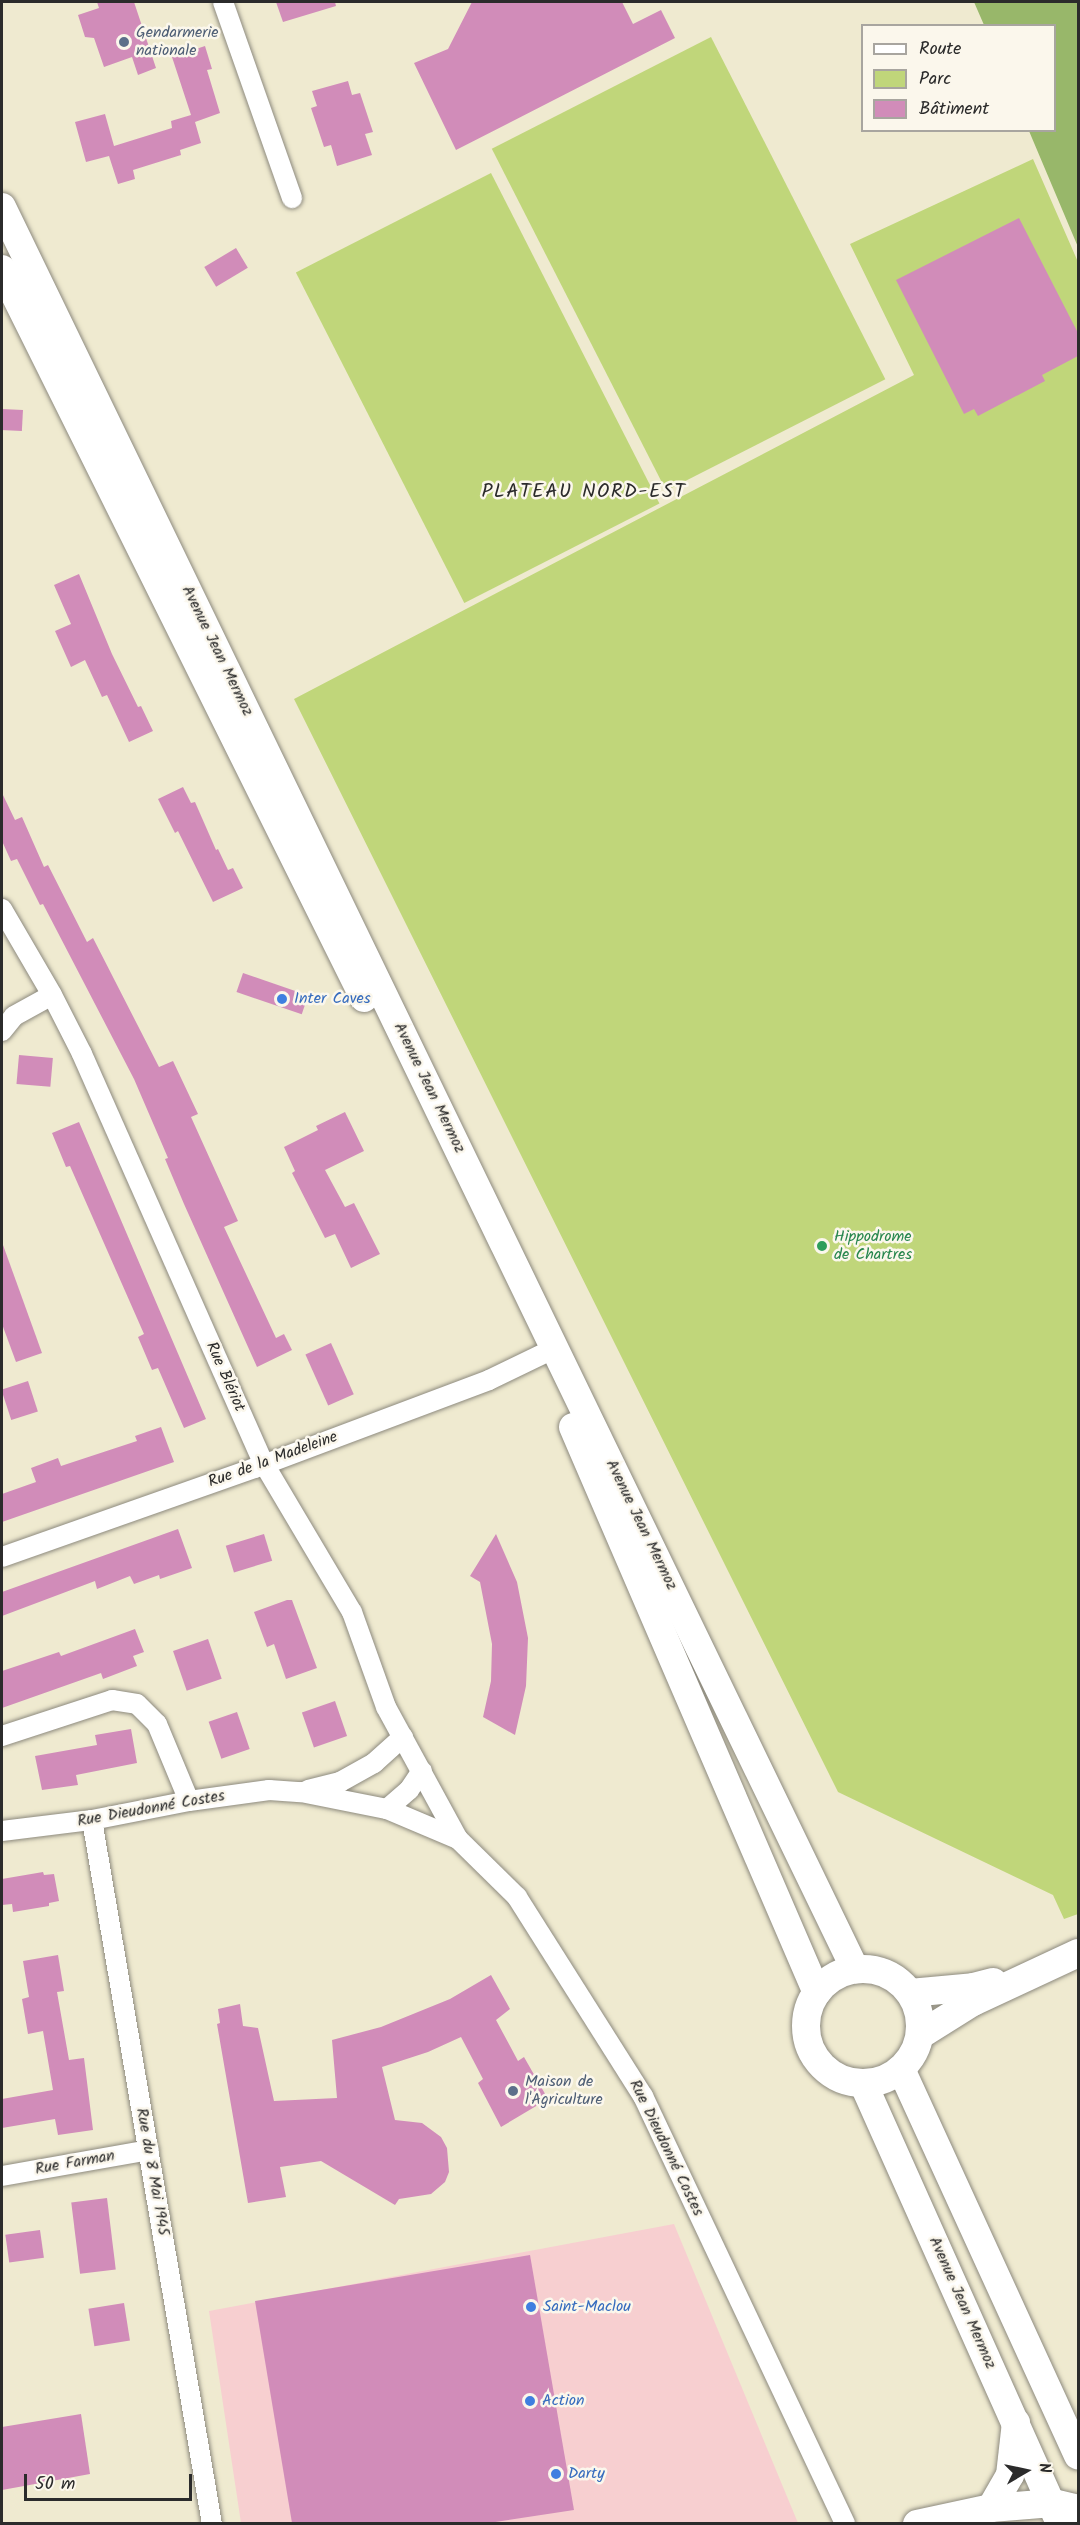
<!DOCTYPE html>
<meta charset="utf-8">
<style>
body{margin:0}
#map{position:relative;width:1080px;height:2525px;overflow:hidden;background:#efead0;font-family:Kalam,sans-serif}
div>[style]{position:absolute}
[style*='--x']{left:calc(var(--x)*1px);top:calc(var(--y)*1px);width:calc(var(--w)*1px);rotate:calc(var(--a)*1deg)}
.built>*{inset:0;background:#f7cfd0}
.green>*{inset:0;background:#c0d67a;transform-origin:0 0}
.forest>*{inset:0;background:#98b76a}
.building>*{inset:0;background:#d18cb9;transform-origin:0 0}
.roads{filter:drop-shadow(0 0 2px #8d8a7e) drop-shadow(0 0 2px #8d8a7e)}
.street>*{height:20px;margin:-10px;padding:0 10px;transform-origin:10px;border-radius:10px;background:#fff}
.secondary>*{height:28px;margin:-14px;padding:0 14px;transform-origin:14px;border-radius:14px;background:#fff}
.secondary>.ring{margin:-14px;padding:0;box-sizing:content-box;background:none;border:28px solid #fff;border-radius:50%}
.dots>*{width:16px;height:16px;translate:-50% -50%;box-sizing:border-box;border:3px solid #fbf7ec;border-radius:50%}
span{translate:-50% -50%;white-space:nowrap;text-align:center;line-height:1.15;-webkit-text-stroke:5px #fbf7ec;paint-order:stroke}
.service-label{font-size:16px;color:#4e5e75}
.left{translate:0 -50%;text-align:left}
.street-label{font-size:16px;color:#2b2b2b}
.shop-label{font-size:16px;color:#366cbe}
.leisure-label{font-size:16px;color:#27864d}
.quarter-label{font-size:20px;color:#2b2b2b;letter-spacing:1.5px}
.frame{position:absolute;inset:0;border:3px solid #2b2b2b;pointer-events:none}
.legend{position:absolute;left:861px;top:24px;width:195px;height:108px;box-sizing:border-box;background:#fbf7ec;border:2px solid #a8a59f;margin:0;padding:8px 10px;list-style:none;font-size:18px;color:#2b2b2b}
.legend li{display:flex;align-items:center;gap:12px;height:30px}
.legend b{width:30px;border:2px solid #a8a59f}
.north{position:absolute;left:996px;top:2441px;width:60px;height:60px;-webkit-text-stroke:4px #fbf7ec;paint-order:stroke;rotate:81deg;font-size:16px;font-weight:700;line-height:24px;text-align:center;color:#2b2b2b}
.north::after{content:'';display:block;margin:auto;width:21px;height:27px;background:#2b2b2b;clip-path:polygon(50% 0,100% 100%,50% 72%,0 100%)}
.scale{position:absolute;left:24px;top:2474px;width:168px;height:27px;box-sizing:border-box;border:3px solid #2b2b2b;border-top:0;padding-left:8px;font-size:18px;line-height:21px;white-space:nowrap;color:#2b2b2b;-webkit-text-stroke:4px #fbf7ec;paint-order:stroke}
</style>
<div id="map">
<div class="built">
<div style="clip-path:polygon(674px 2224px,798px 2523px,241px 2523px,209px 2311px)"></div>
</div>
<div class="green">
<div style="left:711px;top:37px;width:384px;height:246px;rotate:63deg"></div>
<div style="clip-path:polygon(1033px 159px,1078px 262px,1078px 1914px,1064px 1919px,1053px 1895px,838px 1792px,294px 699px,914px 375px,850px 244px)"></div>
<div style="left:491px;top:173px;width:371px;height:219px;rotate:63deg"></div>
</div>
<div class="forest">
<div style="clip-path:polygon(974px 2px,1078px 2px,1078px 247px,1029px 131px,1054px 130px,1054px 26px,984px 25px)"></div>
</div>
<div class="building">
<div style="clip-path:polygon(97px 2px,134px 2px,156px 68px,138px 75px,132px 57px,104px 67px,94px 38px,85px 37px,78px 15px,99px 8px)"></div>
<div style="clip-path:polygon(276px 2px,335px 2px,336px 6px,283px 22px)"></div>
<div style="clip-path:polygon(472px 2px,622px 2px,633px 24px,661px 10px,675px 38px,456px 150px,414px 63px,448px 49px)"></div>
<div style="clip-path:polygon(205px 46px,212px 69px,207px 70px,220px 113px,195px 122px,201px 143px,180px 150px,181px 155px,133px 170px,135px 179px,118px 184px,109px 156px,86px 162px,75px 122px,105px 114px,114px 146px,172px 128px,171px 121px,191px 115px,172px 57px)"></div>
<div style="clip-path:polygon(348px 81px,352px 95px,360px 93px,373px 132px,365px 134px,372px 155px,337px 166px,331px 145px,324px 147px,311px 108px,317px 106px,312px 91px)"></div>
<div style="clip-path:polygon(1019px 218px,1078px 333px,1078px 356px,1042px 375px,1045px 381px,978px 416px,974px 409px,964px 414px,896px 280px)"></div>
<div style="left:236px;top:248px;width:23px;height:37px;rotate:59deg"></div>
<div style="left:2px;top:409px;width:21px;height:21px;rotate:3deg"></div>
<div style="clip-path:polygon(79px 574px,112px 654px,138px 707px,141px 706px,153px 731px,129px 742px,107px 695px,102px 697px,85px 660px,71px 667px,55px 631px,71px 624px,54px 585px)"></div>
<div style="clip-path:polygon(183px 787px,191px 803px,195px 802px,216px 850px,218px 849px,228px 870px,233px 868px,243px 888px,213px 902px,178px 831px,175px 833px,158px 799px)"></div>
<div style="clip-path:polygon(2px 793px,15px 820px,22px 817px,44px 867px,48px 865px,87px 942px,93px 938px,159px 1067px,173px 1061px,198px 1114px,191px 1117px,238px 1221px,224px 1227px,276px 1338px,284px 1334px,292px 1350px,257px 1367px,184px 1204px,165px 1159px,168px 1158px,134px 1079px,43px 904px,40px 905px,17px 859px,11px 861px,2px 841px)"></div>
<div style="left:243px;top:973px;width:69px;height:20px;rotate:19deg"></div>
<div style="left:19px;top:1055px;width:34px;height:29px;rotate:5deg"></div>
<div style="clip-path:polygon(345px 1112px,364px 1151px,325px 1170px,345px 1207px,354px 1203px,380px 1254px,351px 1268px,335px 1234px,325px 1238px,292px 1173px,295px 1171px,284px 1147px,318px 1130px,316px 1126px)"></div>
<div style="clip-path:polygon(79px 1122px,206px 1419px,184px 1428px,158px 1368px,152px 1370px,138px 1337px,144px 1334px,70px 1166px,66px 1167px,52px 1133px)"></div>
<div style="clip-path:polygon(3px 1245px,42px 1353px,16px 1362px,2px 1324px)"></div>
<div style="left:331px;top:1343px;width:56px;height:28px;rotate:66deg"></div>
<div style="left:28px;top:1381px;width:32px;height:28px;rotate:72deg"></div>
<div style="clip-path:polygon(161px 1427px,174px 1462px,2px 1522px,2px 1494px,36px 1482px,31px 1468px,58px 1458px,61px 1466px,137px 1441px,135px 1436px)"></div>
<div style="clip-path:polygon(178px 1529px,192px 1568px,160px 1579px,159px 1575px,134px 1584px,130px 1576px,97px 1589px,95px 1581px,2px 1616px,2px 1592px)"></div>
<div style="left:264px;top:1534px;width:28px;height:40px;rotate:73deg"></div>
<div style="clip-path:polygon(496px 1534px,517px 1582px,528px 1638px,526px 1686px,515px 1735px,483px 1717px,491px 1681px,492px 1644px,480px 1582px,470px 1576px)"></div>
<div style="clip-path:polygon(287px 1600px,292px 1600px,317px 1668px,286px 1679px,274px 1644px,267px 1647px,254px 1612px)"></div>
<div style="clip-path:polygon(135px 1629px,144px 1652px,133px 1656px,137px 1666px,103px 1679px,101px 1673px,2px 1708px,2px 1671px,59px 1652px,61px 1656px)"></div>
<div style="left:208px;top:1639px;width:42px;height:37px;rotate:71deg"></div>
<div style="left:335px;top:1701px;width:37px;height:35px;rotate:71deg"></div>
<div style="left:237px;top:1712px;width:39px;height:30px;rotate:71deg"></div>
<div style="clip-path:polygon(131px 1729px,137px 1763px,76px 1775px,78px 1785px,42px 1790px,35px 1756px,97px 1745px,95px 1735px)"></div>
<div style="clip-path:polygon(43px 1872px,44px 1875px,54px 1874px,59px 1901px,49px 1903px,49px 1906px,13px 1912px,12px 1904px,2px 1905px,2px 1879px)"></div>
<div style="clip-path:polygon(58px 1955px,64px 1991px,57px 1992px,69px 2060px,84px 2058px,93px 2130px,58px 2135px,55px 2119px,2px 2128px,2px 2099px,53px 2090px,43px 2031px,28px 2034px,22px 1999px,29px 1997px,23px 1961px)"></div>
<div style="clip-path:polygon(491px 1975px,510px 2009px,496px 2020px,518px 2061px,524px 2057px,548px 2099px,501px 2127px,478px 2083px,483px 2079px,461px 2037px,428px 2052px,382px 2067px,395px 2120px,422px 2123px,441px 2137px,447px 2148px,449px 2172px,445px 2182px,431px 2194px,399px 2199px,395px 2205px,321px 2161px,280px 2167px,286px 2197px,248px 2203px,217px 2024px,220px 2023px,218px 2009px,240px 2004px,243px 2026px,258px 2028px,274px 2101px,337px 2098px,332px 2040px,381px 2027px,450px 1999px)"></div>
<div style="left:107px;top:2198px;width:72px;height:36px;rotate:83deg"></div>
<div style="left:40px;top:2230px;width:28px;height:35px;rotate:82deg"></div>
<div style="clip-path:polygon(530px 2255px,574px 2510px,489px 2523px,292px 2523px,255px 2301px)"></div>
<div style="left:124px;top:2303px;width:38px;height:36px;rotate:81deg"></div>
<div style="clip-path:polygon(81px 2414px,90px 2474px,2px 2490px,2px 2427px)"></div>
</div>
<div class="roads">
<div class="street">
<div style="--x:223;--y:2;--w:208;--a:70.6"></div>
<div style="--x:2;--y:909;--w:99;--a:59.8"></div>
<div style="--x:52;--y:995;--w:66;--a:63"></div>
<div style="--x:82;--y:1054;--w:449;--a:66.1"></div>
<div style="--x:264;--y:1464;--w:172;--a:59.3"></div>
<div style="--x:352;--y:1612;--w:101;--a:70.3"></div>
<div style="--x:386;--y:1707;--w:150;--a:61.4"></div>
<div style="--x:2;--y:1031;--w:19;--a:-51"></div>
<div style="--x:14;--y:1016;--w:43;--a:-28.9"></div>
<div style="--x:2;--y:1557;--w:268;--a:-19.4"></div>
<div style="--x:255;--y:1468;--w:250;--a:-20.6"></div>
<div style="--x:489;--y:1380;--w:58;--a:-25.7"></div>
<div style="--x:2;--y:1736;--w:116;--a:-18.1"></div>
<div style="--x:112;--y:1700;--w:25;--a:9"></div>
<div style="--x:137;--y:1704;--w:28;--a:45"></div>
<div style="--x:157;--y:1724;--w:83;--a:67.4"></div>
<div style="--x:308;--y:1790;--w:33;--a:-14"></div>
<div style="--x:340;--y:1782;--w:39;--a:-29"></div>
<div style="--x:374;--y:1763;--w:39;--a:-42"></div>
<div style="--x:387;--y:1809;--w:29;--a:-41"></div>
<div style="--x:409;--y:1790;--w:23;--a:-56"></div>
<div style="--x:92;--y:1820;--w:714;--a:80.33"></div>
<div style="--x:2;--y:1831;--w:91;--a:-7"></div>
<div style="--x:92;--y:1820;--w:99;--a:-11.1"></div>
<div style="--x:189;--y:1801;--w:81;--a:-7.8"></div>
<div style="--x:269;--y:1790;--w:32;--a:4"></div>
<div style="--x:301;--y:1792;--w:88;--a:11.2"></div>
<div style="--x:387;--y:1809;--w:77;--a:22.9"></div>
<div style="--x:458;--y:1839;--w:83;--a:44.5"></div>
<div style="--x:517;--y:1897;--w:236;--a:57.7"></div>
<div style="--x:643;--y:2096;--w:473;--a:64.7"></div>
<div style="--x:2;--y:2176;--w:149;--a:-10"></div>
</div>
<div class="secondary">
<div style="--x:2;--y:207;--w:1958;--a:64.17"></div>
<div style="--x:2;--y:269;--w:814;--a:63.59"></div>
<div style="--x:573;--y:1427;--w:616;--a:66.68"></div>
<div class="ring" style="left:806px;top:1969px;width:86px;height:86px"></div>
<div style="--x:910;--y:1993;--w:63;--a:-5.4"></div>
<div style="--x:973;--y:1987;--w:21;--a:-14"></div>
<div style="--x:920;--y:2035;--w:62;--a:-31.9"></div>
<div style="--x:973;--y:2002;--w:116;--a:-25"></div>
<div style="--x:901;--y:2069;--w:425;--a:65.4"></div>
<div style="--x:863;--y:2083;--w:483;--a:65.9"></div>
<div style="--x:991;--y:2508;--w:38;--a:-60"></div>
<div style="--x:1010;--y:2475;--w:53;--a:-83.5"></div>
<div style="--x:917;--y:2524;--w:76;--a:-12.2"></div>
<div style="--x:991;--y:2508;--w:62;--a:-4.6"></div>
<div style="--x:1053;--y:2503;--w:26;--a:13"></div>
</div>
</div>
<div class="dots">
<div style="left:124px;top:42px;background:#5c6f8a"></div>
<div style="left:282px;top:999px;background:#3f7fe0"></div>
<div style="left:822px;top:1246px;background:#2e9e5b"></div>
<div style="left:513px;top:2091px;background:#5c6f8a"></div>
<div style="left:531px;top:2307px;background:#3f7fe0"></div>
<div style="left:530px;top:2401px;background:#3f7fe0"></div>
<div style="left:556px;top:2474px;background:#3f7fe0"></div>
</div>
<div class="service-label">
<span class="left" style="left:136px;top:42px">Gendarmerie<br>nationale</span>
<span class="left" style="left:525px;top:2091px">Maison de<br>l'Agriculture</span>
</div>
<div class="street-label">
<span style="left:217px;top:651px;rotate:64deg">Avenue Jean Mermoz</span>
<span style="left:429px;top:1088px;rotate:64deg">Avenue Jean Mermoz</span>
<span style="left:225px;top:1377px;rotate:66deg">Rue Blériot</span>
<span style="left:273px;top:1460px;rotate:-20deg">Rue de la Madeleine</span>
<span style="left:641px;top:1525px;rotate:64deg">Avenue Jean Mermoz</span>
<span style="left:151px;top:1809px;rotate:-10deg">Rue Dieudonné Costes</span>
<span style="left:666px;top:2148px;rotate:64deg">Rue Dieudonné Costes</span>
<span style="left:75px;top:2163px;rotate:-10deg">Rue Farman</span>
<span style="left:152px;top:2172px;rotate:80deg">Rue du 8 Mai 1945</span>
<span style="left:962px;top:2303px;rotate:66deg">Avenue Jean Mermoz</span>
</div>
<div class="shop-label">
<span class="left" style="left:294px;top:999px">Inter Caves</span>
<span class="left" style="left:543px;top:2307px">Saint-Maclou</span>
<span class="left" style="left:542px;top:2401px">Action</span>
<span class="left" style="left:568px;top:2474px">Darty</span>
</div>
<div class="leisure-label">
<span class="left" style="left:834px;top:1246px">Hippodrome<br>de Chartres</span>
</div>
<div class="quarter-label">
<span style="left:584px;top:492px">PLATEAU NORD-EST</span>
</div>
<div class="frame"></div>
<ul class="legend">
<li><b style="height:8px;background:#fff"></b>Route</li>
<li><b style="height:16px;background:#c0d67a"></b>Parc</li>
<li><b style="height:16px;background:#d18cb9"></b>Bâtiment</li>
</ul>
<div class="north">N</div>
<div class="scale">50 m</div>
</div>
